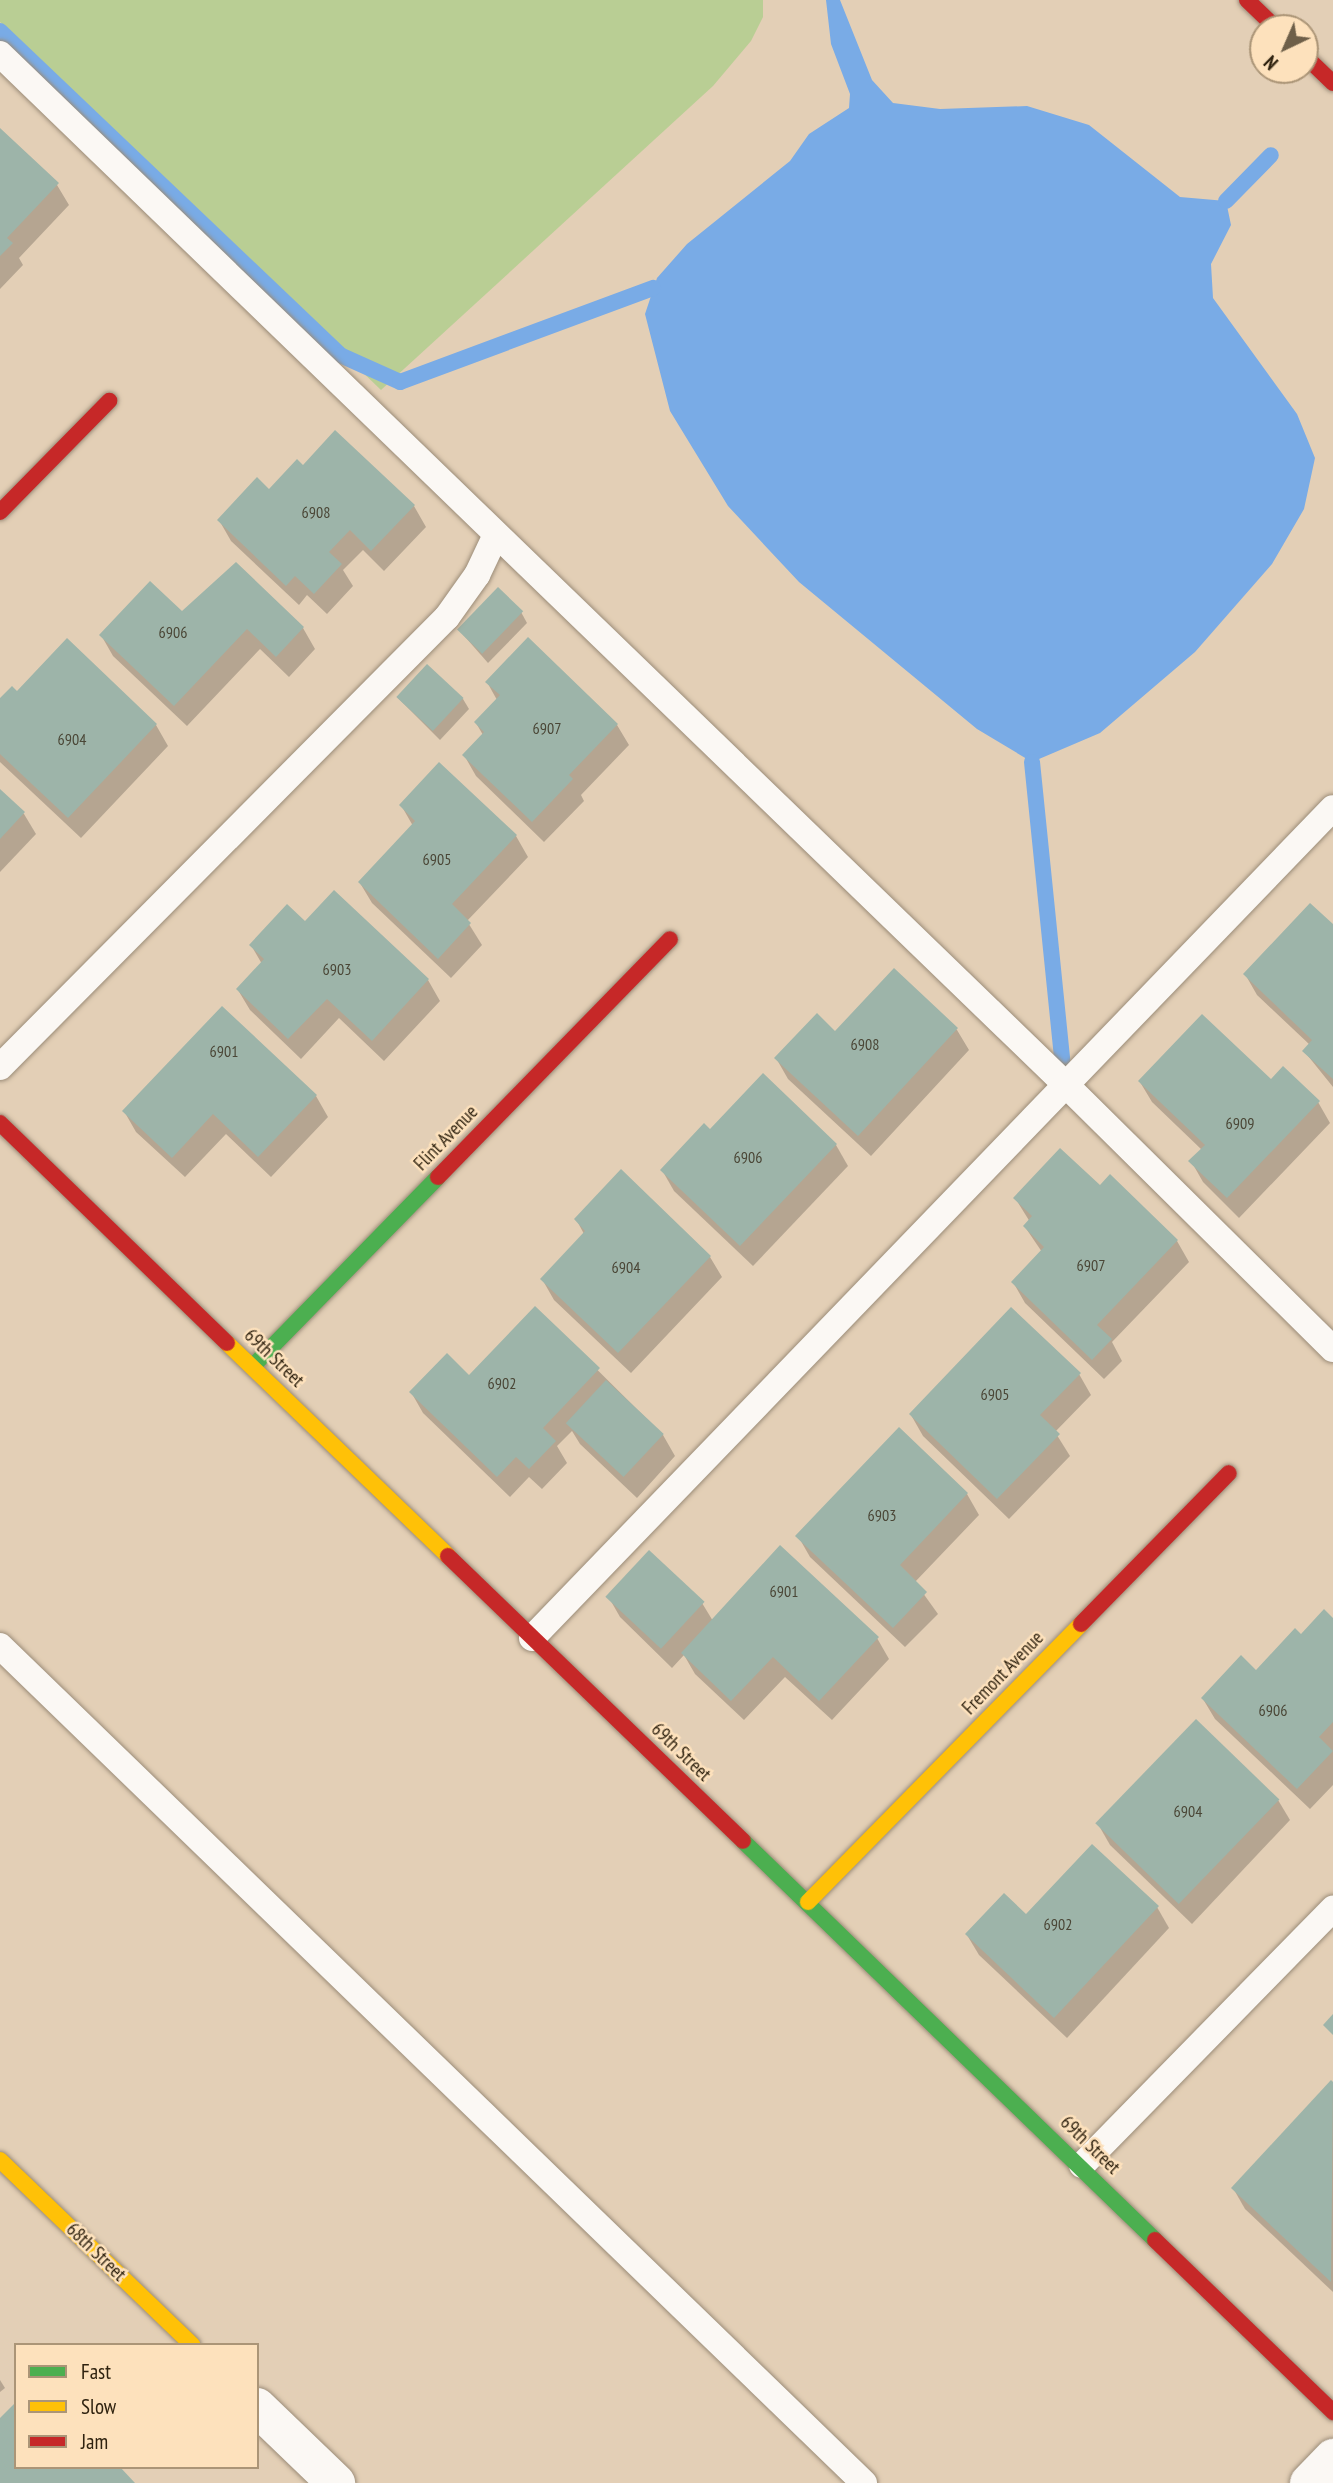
<!DOCTYPE html>
<style>
body{margin:0}
#map{position:relative;width:1333px;height:2483px;overflow:hidden;background:#e3cfb6;font-family:"PT Sans Narrow",sans-serif}
div>[style]{position:absolute}
[style*='--x']{left:calc(var(--x)*1px);top:calc(var(--y)*1px);width:calc(var(--w)*1px);rotate:calc(var(--a)*1deg)}
.green>*{inset:0;background:#b9ce94}
.water>*{inset:0;background:#79abe6}
.shadow>*{inset:0;background:#0003}
.stream>*{height:16px;margin:-8px;padding:0 8px;transform-origin:8px;border-radius:8px;background:#79abe6}
.building>*{inset:0;background:#9db4a9;transform-origin:0 0}
.roads{filter:drop-shadow(0 0 2px #9b8c78) drop-shadow(0 0 2px #9b8c78)}
.lane>*{height:26px;margin:-13px;padding:0 13px;transform-origin:13px;border-radius:13px;background:#fbf8f4}
.street>*{height:38px;margin:-19px;padding:0 19px;transform-origin:19px;border-radius:19px;background:#fbf8f4}
.fast>*{height:16px;margin:-8px;padding:0 8px;transform-origin:8px;border-radius:8px;background:#4caf50}
.slow>*{height:16px;margin:-8px;padding:0 8px;transform-origin:8px;border-radius:8px;background:#ffc107}
.jam>*{height:16px;margin:-8px;padding:0 8px;transform-origin:8px;border-radius:8px;background:#c62828}
span{translate:-50% -50%;white-space:nowrap;text-align:center;line-height:1.15;-webkit-text-stroke:5px #fde1bc;paint-order:stroke}
.number-label{font-size:16px;color:#4a4636}
.number-label span{-webkit-text-stroke-width:0}
.street-label{font-size:19px;color:#2f220f}
.legend{position:absolute;left:14px;top:2343px;width:245px;height:126px;box-sizing:border-box;background:#fde1bc;border:2px solid #ab9577;margin:0;padding:9px 12px;list-style:none;font-size:21px;color:#2f220f}
.legend li{display:flex;align-items:center;gap:14px;height:35px}
.legend b{width:35px;border:2px solid #ab9577}
.north{position:absolute;left:1249px;top:14px;width:70px;height:70px;box-sizing:border-box;background:#fde1bc;border:2px solid #ab9577;border-radius:50%;rotate:224deg;font-size:19px;font-weight:700;line-height:28px;text-align:center;color:#2f220f}
.north::after{content:'';display:block;margin:auto;width:24px;height:32px;background:#6e5f49;clip-path:polygon(50% 0,100% 100%,50% 72%,0 100%)}
</style>
<div id="map">
<div class="green">
<div style="clip-path:polygon(0 0,763px 0,763px 17px,751px 41px,713px 86px,381px 390px,0 22px)"></div>
</div>
<div class="water">
<div style="clip-path:polygon(826px 0,840px 0,872px 80px,893px 103px,940px 109px,1027px 106px,1089px 125px,1180px 197px,1226px 201px,1231px 225px,1211px 264px,1213px 298px,1297px 414px,1315px 458px,1304px 509px,1272px 564px,1195px 652px,1100px 733px,1032px 762px,977px 729px,799px 582px,728px 506px,670px 411px,645px 314px,657px 278px,687px 244px,790px 161px,809px 134px,849px 108px,850px 94px,831px 44px)"></div>
</div>
<div class="shadow">
<div style="clip-path:polygon(0 130px,57px 185px,69px 205px,19px 258px,23px 265px,0 289px)"></div>
<div style="clip-path:polygon(269px 491px,414px 506px,426px 527px,384px 571px,363px 550px,343px 570px,353px 586px,327px 614px,307px 595px,299px 605px,231px 541px,219px 520px)"></div>
<div style="clip-path:polygon(521px 612px,527px 623px,488px 663px,459px 630px)"></div>
<div style="clip-path:polygon(182px 613px,303px 628px,315px 649px,289px 677px,260px 649px,187px 726px,113px 656px,101px 635px)"></div>
<div style="clip-path:polygon(67px 641px,156px 725px,168px 746px,81px 838px,0 762px,0 701px,17px 694px)"></div>
<div style="clip-path:polygon(487px 682px,617px 725px,629px 745px,581px 795px,584px 801px,544px 842px,476px 776px,464px 755px,483px 735px,476px 723px,497px 700px)"></div>
<div style="clip-path:polygon(398px 698px,463px 699px,469px 709px,440px 740px)"></div>
<div style="clip-path:polygon(439px 764px,516px 836px,528px 857px,467px 921px,482px 945px,451px 978px,372px 903px,360px 883px,413px 826px,401px 805px)"></div>
<div style="clip-path:polygon(0 791px,24px 814px,36px 834px,0 872px)"></div>
<div style="clip-path:polygon(305px 923px,428px 980px,440px 1001px,384px 1061px,339px 1018px,301px 1059px,250px 1010px,238px 990px,262px 964px,251px 945px)"></div>
<div style="clip-path:polygon(1333px 926px,1333px 1087px,1304px 1051px,1310px 1045px,1257px 995px,1245px 974px)"></div>
<div style="clip-path:polygon(894px 971px,957px 1030px,969px 1050px,871px 1156px,788px 1079px,776px 1058px,835px 1033px)"></div>
<div style="clip-path:polygon(1271px 1081px,1318px 1102px,1330px 1123px,1239px 1218px,1203px 1182px,1191px 1161px,1202px 1150px,1152px 1102px,1140px 1082px)"></div>
<div style="clip-path:polygon(316px 1096px,328px 1117px,271px 1177px,226px 1134px,185px 1177px,136px 1132px,124px 1111px)"></div>
<div style="clip-path:polygon(710px 1131px,836px 1145px,848px 1166px,753px 1266px,674px 1191px,662px 1170px)"></div>
<div style="clip-path:polygon(1100px 1187px,1177px 1241px,1189px 1262px,1112px 1342px,1122px 1361px,1104px 1379px,1025px 1303px,1013px 1282px,1042px 1252px,1025px 1227px,1030px 1222px,1015px 1198px)"></div>
<div style="clip-path:polygon(576px 1219px,710px 1257px,722px 1277px,631px 1373px,554px 1300px,542px 1279px,584px 1234px)"></div>
<div style="clip-path:polygon(535px 1308px,663px 1435px,675px 1456px,637px 1498px,580px 1444px,572px 1431px,557px 1446px,567px 1463px,542px 1489px,529px 1477px,510px 1497px,423px 1413px,411px 1392px,469px 1377px)"></div>
<div style="clip-path:polygon(1079px 1374px,1091px 1395px,1055px 1432px,1070px 1456px,1009px 1519px,923px 1436px,911px 1415px)"></div>
<div style="clip-path:polygon(899px 1430px,967px 1494px,979px 1515px,915px 1582px,938px 1614px,905px 1647px,810px 1557px,798px 1536px)"></div>
<div style="clip-path:polygon(608px 1596px,702px 1603px,713px 1621px,877px 1638px,889px 1659px,832px 1720px,785px 1677px,744px 1720px,695px 1674px,684px 1655px,672px 1668px,620px 1617px)"></div>
<div style="clip-path:polygon(1333px 1620px,1333px 1785px,1310px 1809px,1215px 1719px,1203px 1699px,1256px 1672px,1301px 1636px)"></div>
<div style="clip-path:polygon(1278px 1800px,1290px 1820px,1192px 1924px,1110px 1845px,1098px 1824px)"></div>
<div style="clip-path:polygon(1157px 1907px,1169px 1928px,1067px 2038px,979px 1955px,967px 1935px,1026px 1916px)"></div>
<div style="clip-path:polygon(1331px 2083px,1333px 2085px,1333px 2292px,1245px 2209px,1233px 2188px)"></div>
<div style="clip-path:polygon(0 2380px,5px 2388px,0 2392px)"></div>
</div>
<div class="stream">
<div style="--x:0;--y:31;--w:470;--a:43.6"></div>
<div style="--x:340;--y:355;--w:66;--a:24.2"></div>
<div style="--x:400;--y:382;--w:270;--a:-20.4"></div>
<div style="--x:1226;--y:201;--w:64;--a:-45.6"></div>
<div style="--x:1032;--y:762;--w:299;--a:84.2"></div>
</div>
<div class="building">
<div style="clip-path:polygon(0 128px,59px 183px,7px 238px,13px 243px,0 256px)"></div>
<div style="clip-path:polygon(335px 430px,415px 505px,371px 551px,350px 530px,329px 552px,342px 564px,314px 594px,295px 576px,286px 586px,217px 520px,257px 477px,269px 489px,297px 459px,303px 465px)"></div>
<div style="clip-path:polygon(236px 562px,304px 627px,276px 657px,247px 629px,174px 706px,99px 635px,150px 581px,182px 611px)"></div>
<div style="left:498px;top:587px;width:35px;height:59px;rotate:44deg"></div>
<div style="clip-path:polygon(528px 637px,618px 724px,569px 775px,573px 779px,532px 822px,462px 755px,484px 732px,474px 722px,500px 695px,485px 682px)"></div>
<div style="clip-path:polygon(67px 638px,157px 724px,68px 818px,0 754px,0 698px,12px 686px,17px 691px)"></div>
<div style="left:427px;top:664px;width:50px;height:45px;rotate:43deg"></div>
<div style="clip-path:polygon(439px 762px,517px 835px,452px 904px,471px 923px,438px 959px,358px 882px,415px 821px,399px 805px)"></div>
<div style="clip-path:polygon(0 789px,25px 812px,0 839px)"></div>
<div style="clip-path:polygon(334px 890px,429px 979px,372px 1041px,327px 999px,288px 1039px,236px 989px,264px 959px,249px 945px,287px 904px,305px 921px)"></div>
<div style="clip-path:polygon(1310px 903px,1333px 924px,1333px 1079px,1302px 1051px,1312px 1040px,1243px 974px)"></div>
<div style="clip-path:polygon(894px 968px,958px 1028px,858px 1136px,774px 1058px,817px 1013px,835px 1031px)"></div>
<div style="clip-path:polygon(222px 1006px,317px 1095px,258px 1157px,213px 1114px,172px 1158px,122px 1111px)"></div>
<div style="clip-path:polygon(1202px 1014px,1271px 1079px,1283px 1066px,1320px 1101px,1227px 1198px,1188px 1161px,1205px 1145px,1138px 1081px)"></div>
<div style="clip-path:polygon(763px 1073px,837px 1144px,740px 1246px,660px 1170px,704px 1123px,710px 1129px)"></div>
<div style="clip-path:polygon(1060px 1148px,1100px 1185px,1110px 1174px,1178px 1240px,1097px 1325px,1112px 1339px,1092px 1360px,1011px 1282px,1044px 1247px,1023px 1226px,1032px 1216px,1013px 1198px)"></div>
<div style="clip-path:polygon(621px 1169px,711px 1256px,618px 1353px,540px 1279px,585px 1231px,574px 1219px)"></div>
<div style="clip-path:polygon(535px 1306px,600px 1368px,543px 1428px,556px 1441px,529px 1469px,516px 1457px,497px 1477px,409px 1392px,447px 1353px,469px 1375px)"></div>
<div style="clip-path:polygon(1011px 1307px,1081px 1373px,1040px 1415px,1060px 1434px,997px 1499px,909px 1414px)"></div>
<div style="left:606px;top:1380px;width:79px;height:59px;rotate:43deg"></div>
<div style="clip-path:polygon(899px 1427px,968px 1493px,900px 1565px,927px 1592px,893px 1628px,795px 1536px)"></div>
<div style="clip-path:polygon(780px 1545px,879px 1637px,819px 1701px,773px 1657px,731px 1701px,681px 1653px)"></div>
<div style="left:649px;top:1550px;width:76px;height:64px;rotate:43deg"></div>
<div style="clip-path:polygon(1324px 1609px,1333px 1618px,1333px 1722px,1319px 1737px,1333px 1751px,1297px 1789px,1201px 1698px,1241px 1655px,1256px 1670px,1295px 1628px,1301px 1634px)"></div>
<div style="left:1196px;top:1719px;width:116px;height:145px;rotate:44deg"></div>
<div style="clip-path:polygon(1092px 1844px,1159px 1906px,1054px 2018px,965px 1934px,1004px 1893px,1026px 1914px)"></div>
<div style="clip-path:polygon(1333px 2014px,1333px 2035px,1323px 2025px)"></div>
<div style="clip-path:polygon(1331px 2080px,1333px 2082px,1331px 2282px,1231px 2188px)"></div>
<div style="clip-path:polygon(16px 2402px,16px 2467px,120px 2467px,135px 2483px,0 2483px,0 2418px)"></div>
</div>
<div class="roads">
<div class="lane">
<div style="--x:0;--y:54;--w:1484;--a:44.04"></div>
<div style="--x:1067;--y:1086;--w:374;--a:44.7"></div>
<div style="--x:0;--y:1067;--w:634;--a:-45.19"></div>
<div style="--x:447;--y:617;--w:52;--a:-54.5"></div>
<div style="--x:477;--y:575;--w:42;--a:-64.7"></div>
<div style="--x:532;--y:1638;--w:1153;--a:-46.02"></div>
<div style="--x:0;--y:1646;--w:1203;--a:44.09"></div>
<div style="--x:1082;--y:2165;--w:359;--a:-45.6"></div>
</div>
<div class="street">
<div style="--x:257;--y:2407;--w:110;--a:43.9"></div>
<div style="--x:1309;--y:2483;--w:35;--a:-46"></div>
</div>
<div class="fast">
<div style="--x:253;--y:1366;--w:264;--a:-45.6"></div>
<div style="--x:743;--y:1841;--w:574;--a:44.08"></div>
</div>
<div class="slow">
<div style="--x:227;--y:1343;--w:307;--a:43.9"></div>
<div style="--x:808;--y:1902;--w:390;--a:-45.5"></div>
<div style="--x:0;--y:2160;--w:267;--a:43.9"></div>
</div>
<div class="jam">
<div style="--x:1247;--y:0;--w:40;--a:44"></div>
<div style="--x:1305;--y:56;--w:39;--a:44"></div>
<div style="--x:0;--y:512;--w:156;--a:-45.5"></div>
<div style="--x:0;--y:1123;--w:316;--a:44.1"></div>
<div style="--x:438;--y:1177;--w:332;--a:-45.7"></div>
<div style="--x:448;--y:1556;--w:410;--a:44"></div>
<div style="--x:1081;--y:1624;--w:211;--a:-45.6"></div>
<div style="--x:1155;--y:2240;--w:248;--a:44"></div>
</div>
</div>
<div class="number-label">
<span style="left:316px;top:512px">6908</span>
<span style="left:173px;top:632px">6906</span>
<span style="left:547px;top:728px">6907</span>
<span style="left:72px;top:739px">6904</span>
<span style="left:437px;top:859px">6905</span>
<span style="left:337px;top:969px">6903</span>
<span style="left:865px;top:1044px">6908</span>
<span style="left:224px;top:1051px">6901</span>
<span style="left:1240px;top:1123px">6909</span>
<span style="left:748px;top:1157px">6906</span>
<span style="left:1091px;top:1265px">6907</span>
<span style="left:626px;top:1267px">6904</span>
<span style="left:502px;top:1383px">6902</span>
<span style="left:995px;top:1394px">6905</span>
<span style="left:882px;top:1515px">6903</span>
<span style="left:784px;top:1591px">6901</span>
<span style="left:1273px;top:1710px">6906</span>
<span style="left:1188px;top:1811px">6904</span>
<span style="left:1058px;top:1924px">6902</span>
</div>
<div class="street-label">
<span style="left:446px;top:1138px;rotate:-46deg">Flint Avenue</span>
<span style="left:274px;top:1358px;rotate:44deg">69th Street</span>
<span style="left:1003px;top:1673px;rotate:-46deg">Fremont Avenue</span>
<span style="left:681px;top:1752px;rotate:44deg">69th Street</span>
<span style="left:1090px;top:2145px;rotate:44deg">69th Street</span>
<span style="left:96px;top:2252px;rotate:44deg">68th Street</span>
</div>
<ul class="legend">
<li><b style="height:9px;background:#4caf50"></b>Fast</li>
<li><b style="height:9px;background:#ffc107"></b>Slow</li>
<li><b style="height:9px;background:#c62828"></b>Jam</li>
</ul>
<div class="north">N</div>
</div>
